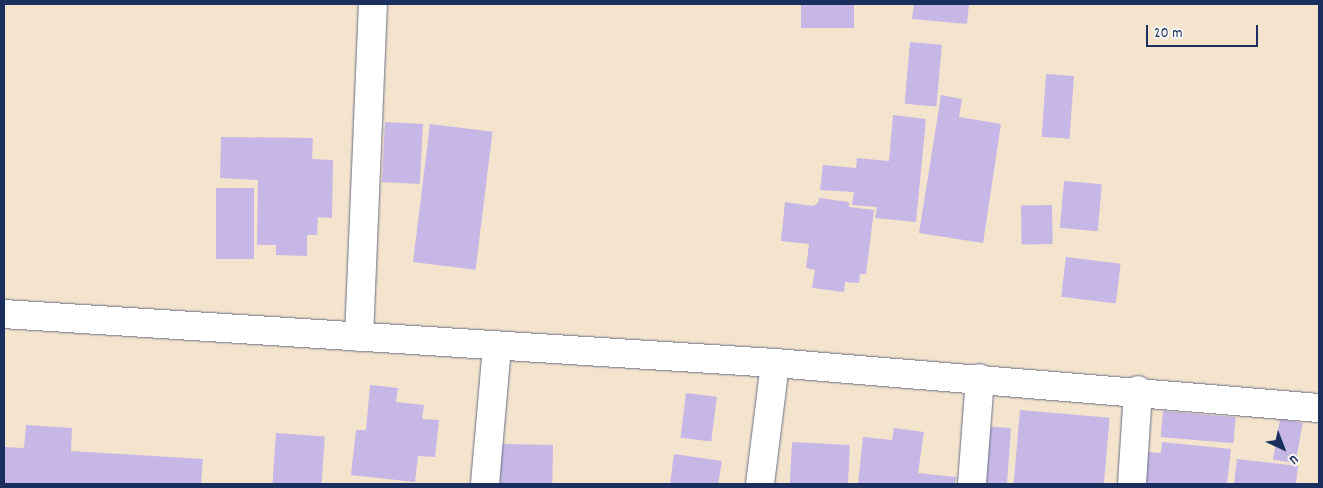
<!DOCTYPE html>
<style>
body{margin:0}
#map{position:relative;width:1323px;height:488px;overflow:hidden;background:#f4e4ce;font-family:Dekko,sans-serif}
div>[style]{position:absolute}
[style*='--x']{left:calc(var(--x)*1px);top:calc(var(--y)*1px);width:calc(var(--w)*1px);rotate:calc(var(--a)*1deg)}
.building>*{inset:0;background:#c6b7e6;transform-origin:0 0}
.roads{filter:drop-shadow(0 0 1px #676e85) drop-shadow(0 0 1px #676e85)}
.minor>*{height:28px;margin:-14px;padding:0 14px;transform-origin:14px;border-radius:14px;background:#fff}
.tertiary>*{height:28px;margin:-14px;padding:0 14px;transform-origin:14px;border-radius:14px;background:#fff}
span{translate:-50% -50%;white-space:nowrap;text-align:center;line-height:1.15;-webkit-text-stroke:4px #f6f6f2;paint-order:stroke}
.frame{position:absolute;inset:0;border:5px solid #1b2f5e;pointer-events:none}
.north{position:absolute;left:1258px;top:423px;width:50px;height:50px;-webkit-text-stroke:4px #f6f6f2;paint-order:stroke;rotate:137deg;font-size:14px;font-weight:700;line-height:20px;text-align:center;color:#1b2f5e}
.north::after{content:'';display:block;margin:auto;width:18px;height:22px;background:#1b2f5e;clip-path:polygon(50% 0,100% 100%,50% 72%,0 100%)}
.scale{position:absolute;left:1146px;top:25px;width:112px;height:22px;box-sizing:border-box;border:2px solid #1b2f5e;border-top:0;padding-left:6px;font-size:15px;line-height:18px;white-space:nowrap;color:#1b2f5e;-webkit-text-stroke:4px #f6f6f2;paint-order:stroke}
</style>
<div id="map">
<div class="building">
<div style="left:801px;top:4px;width:53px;height:24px"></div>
<div style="clip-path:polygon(914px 4px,969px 4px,967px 24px,912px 19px)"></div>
<div style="left:910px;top:42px;width:32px;height:62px;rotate:5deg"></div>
<div style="left:1046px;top:74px;width:28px;height:63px;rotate:4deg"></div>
<div style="clip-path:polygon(941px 95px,962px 99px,959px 117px,1001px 124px,983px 243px,919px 233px)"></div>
<div style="clip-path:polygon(893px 115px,926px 119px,916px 222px,875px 218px,877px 207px,852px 205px,854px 192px,820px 190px,823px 165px,856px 168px,857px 158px,889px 161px)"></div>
<div style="left:385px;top:122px;width:38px;height:60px;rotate:3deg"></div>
<div style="left:430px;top:124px;width:63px;height:139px;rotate:7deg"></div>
<div style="clip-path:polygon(221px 137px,313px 138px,312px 159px,333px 160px,332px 218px,318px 217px,317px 235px,307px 235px,307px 256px,276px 255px,276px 245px,257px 245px,258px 180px,220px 178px)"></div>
<div style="left:1064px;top:181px;width:38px;height:47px;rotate:5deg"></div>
<div style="left:216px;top:188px;width:38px;height:71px"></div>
<div style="clip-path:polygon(819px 198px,849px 202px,849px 207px,874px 210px,866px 274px,860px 274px,859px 283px,845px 282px,844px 292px,812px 288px,815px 270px,806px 268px,809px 244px,781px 241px,785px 202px,813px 206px,818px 203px)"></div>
<div style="left:1052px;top:205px;width:39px;height:31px;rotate:89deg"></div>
<div style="left:1066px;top:257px;width:55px;height:40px;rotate:7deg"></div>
<div style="clip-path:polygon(370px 385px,398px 388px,396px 402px,424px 405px,422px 419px,439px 420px,435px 457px,418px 456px,415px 482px,351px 475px,356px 430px,366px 430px)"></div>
<div style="left:686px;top:393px;width:31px;height:45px;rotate:7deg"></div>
<div style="left:1020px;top:410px;width:90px;height:74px;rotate:5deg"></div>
<div style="left:1163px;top:411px;width:73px;height:26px;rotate:5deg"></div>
<div style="left:1280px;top:419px;width:23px;height:41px;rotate:10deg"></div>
<div style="clip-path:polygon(26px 425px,72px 428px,71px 451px,203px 459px,201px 484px,4px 484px,4px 447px,24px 448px)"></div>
<div style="left:981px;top:426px;width:30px;height:58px;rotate:4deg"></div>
<div style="clip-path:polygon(894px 428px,924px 432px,918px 473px,956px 477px,955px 484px,858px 484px,863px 437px,892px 440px)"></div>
<div style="left:276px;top:433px;width:49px;height:51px;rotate:4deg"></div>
<div style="left:792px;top:442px;width:58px;height:42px;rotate:3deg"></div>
<div style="clip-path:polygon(1162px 442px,1231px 449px,1227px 484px,1145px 484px,1148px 452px,1161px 453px)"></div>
<div style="left:501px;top:444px;width:52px;height:40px;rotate:1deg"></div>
<div style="clip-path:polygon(674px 454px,722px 461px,718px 484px,670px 484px)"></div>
<div style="clip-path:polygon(1237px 459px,1298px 466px,1296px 484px,1234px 484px)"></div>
</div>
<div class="roads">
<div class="minor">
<div style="--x:359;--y:337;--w:333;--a:-87.6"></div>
<div style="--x:485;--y:484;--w:139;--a:-85"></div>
<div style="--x:760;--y:484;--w:122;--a:-82.9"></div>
<div style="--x:972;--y:484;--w:106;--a:-85.7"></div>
<div style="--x:1132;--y:484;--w:94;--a:-86.3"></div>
</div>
<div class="tertiary">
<div style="--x:4;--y:314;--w:773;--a:3.64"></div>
<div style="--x:775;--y:363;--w:546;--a:4.73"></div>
</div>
</div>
<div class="frame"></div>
<div class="north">U</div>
<div class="scale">20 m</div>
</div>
